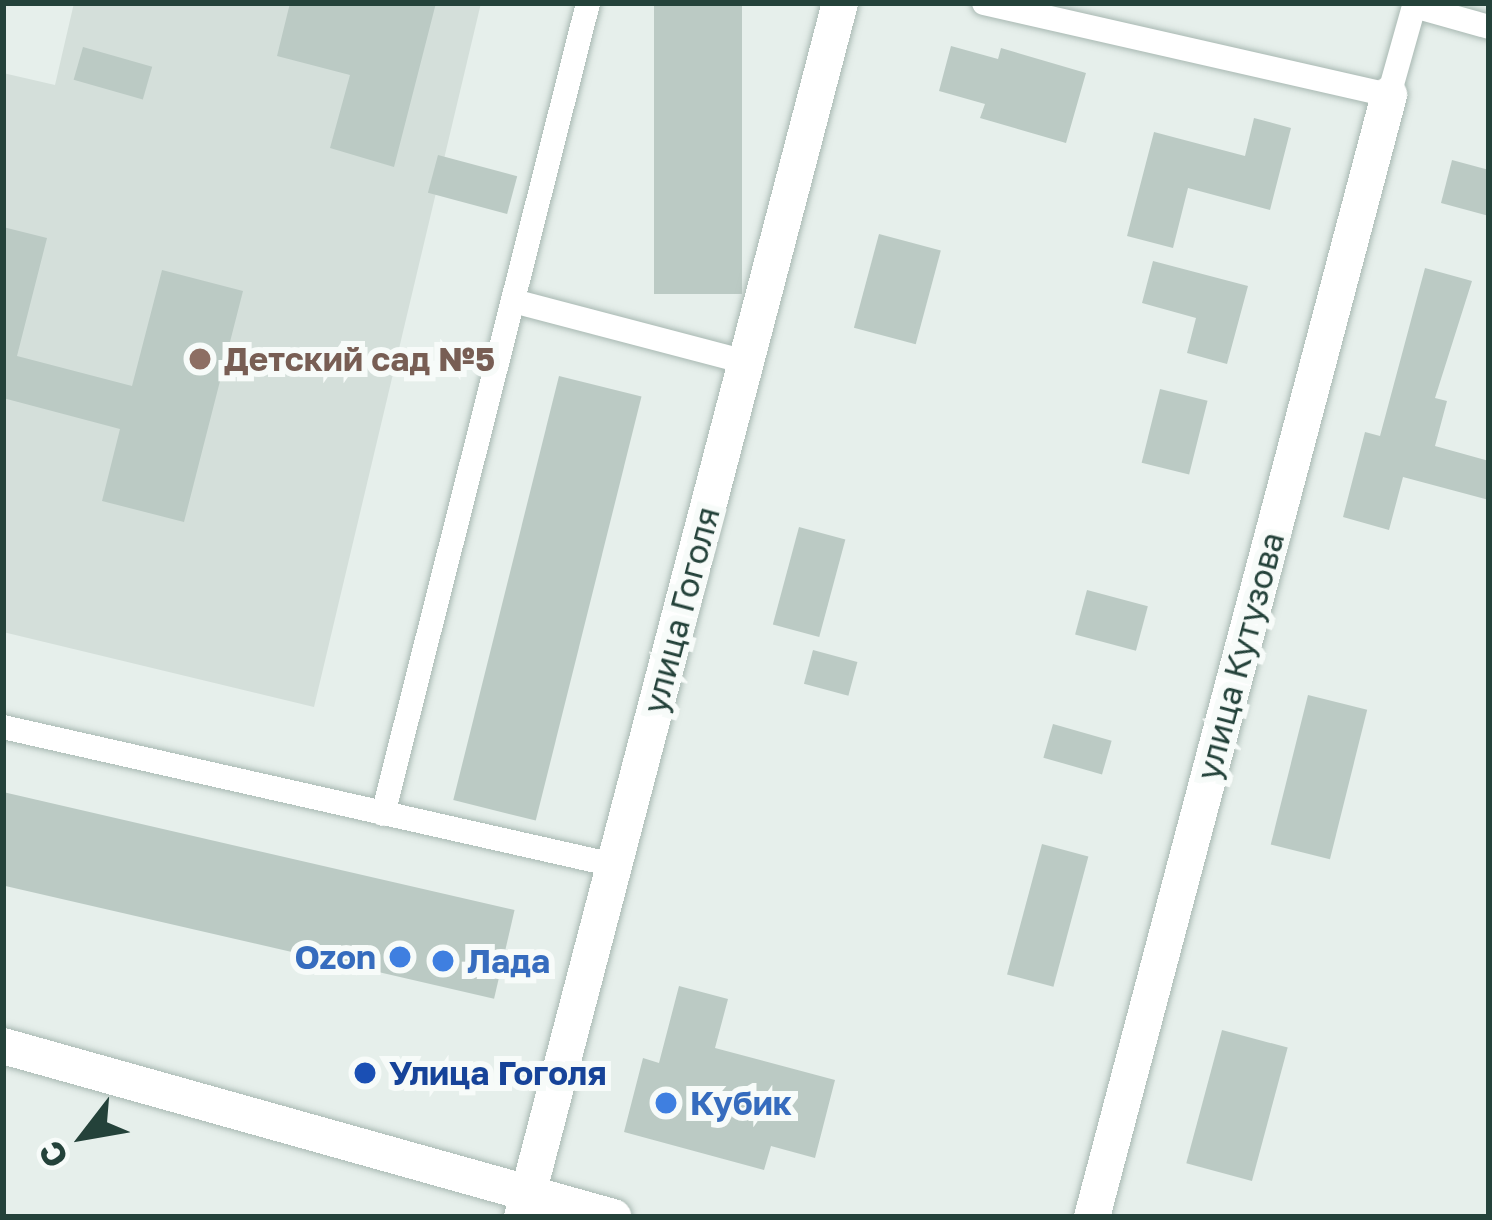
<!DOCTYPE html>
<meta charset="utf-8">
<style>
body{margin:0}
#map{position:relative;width:1492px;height:1220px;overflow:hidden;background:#e6efeb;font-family:"Golos Text",sans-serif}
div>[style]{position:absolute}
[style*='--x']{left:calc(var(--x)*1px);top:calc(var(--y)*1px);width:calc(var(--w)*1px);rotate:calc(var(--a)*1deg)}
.built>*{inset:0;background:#d4dfda}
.building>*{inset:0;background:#bbcac4;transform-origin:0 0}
.roads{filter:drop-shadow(0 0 3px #a8b8b2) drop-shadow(0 0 3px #a8b8b2)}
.service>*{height:24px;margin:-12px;padding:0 12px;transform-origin:12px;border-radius:12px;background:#fff}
.minor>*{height:36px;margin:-18px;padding:0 18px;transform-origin:18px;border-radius:18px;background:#fff}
.secondary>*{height:36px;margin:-18px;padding:0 18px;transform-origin:18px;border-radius:18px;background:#fff}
.dots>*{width:33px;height:33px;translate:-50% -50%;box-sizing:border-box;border:6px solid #f7fbf9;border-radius:50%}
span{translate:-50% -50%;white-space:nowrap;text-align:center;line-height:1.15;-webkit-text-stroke:12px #f7fbf9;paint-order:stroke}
.education-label{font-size:33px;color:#785e54;font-weight:700}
.left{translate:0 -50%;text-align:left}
.street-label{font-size:33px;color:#24423a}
.shop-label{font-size:33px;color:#366cbe;font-weight:700}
.right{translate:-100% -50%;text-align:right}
.transit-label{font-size:33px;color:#164399;font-weight:700}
.frame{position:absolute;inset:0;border:6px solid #24423a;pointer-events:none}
.north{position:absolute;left:24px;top:1076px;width:120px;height:120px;-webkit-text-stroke:9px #f7fbf9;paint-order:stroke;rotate:239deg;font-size:33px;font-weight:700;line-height:48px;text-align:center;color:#24423a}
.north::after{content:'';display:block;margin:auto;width:42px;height:54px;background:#24423a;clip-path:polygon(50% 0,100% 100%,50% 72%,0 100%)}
</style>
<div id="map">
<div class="built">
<div style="clip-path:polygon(74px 3px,481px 3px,314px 707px,3px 632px,3px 73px,55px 85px)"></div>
</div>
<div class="building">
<div style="clip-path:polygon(290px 3px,436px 3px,394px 167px,330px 148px,350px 75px,277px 56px)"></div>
<div style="left:654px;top:3px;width:88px;height:291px"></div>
<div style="clip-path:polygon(951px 46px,998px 59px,1001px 48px,1086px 73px,1066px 143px,980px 118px,985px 104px,939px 91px)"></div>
<div style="left:83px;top:47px;width:72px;height:34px;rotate:16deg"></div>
<div style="clip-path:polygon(1254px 118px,1291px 128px,1270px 210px,1188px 188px,1173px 248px,1127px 236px,1154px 132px,1245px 156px)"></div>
<div style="left:438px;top:155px;width:82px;height:39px;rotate:15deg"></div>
<div style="clip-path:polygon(1452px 160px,1489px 170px,1489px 216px,1441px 203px)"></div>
<div style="clip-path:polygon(3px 227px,47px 238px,17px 356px,132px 386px,162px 270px,243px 291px,184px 522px,102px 501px,120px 429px,3px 398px)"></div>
<div style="left:879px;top:234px;width:64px;height:97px;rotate:15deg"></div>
<div style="clip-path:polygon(1153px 261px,1248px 286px,1227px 364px,1187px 353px,1196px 318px,1142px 303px)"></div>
<div style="clip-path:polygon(1425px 268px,1472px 281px,1435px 398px,1447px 401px,1435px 446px,1489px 461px,1489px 500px,1403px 477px,1389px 530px,1343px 517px,1365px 432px,1380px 436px)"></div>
<div style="left:559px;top:376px;width:85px;height:437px;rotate:14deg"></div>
<div style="left:1160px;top:389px;width:49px;height:76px;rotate:14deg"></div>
<div style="left:799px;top:527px;width:48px;height:101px;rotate:15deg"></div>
<div style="left:1087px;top:590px;width:63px;height:46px;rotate:15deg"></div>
<div style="left:813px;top:650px;width:46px;height:35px;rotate:15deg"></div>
<div style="left:1308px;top:695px;width:61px;height:154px;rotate:14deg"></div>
<div style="left:1053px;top:724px;width:61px;height:35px;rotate:16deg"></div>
<div style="left:3px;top:792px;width:525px;height:91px;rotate:13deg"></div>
<div style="left:1042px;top:844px;width:48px;height:135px;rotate:15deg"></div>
<div style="clip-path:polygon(679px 986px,728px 999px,715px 1048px,835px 1080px,815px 1158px,771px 1146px,764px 1170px,624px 1132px,643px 1058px,659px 1063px)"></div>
<div style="left:1222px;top:1030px;width:68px;height:138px;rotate:15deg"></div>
</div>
<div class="roads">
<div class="service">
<div style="--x:984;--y:3;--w:415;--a:12.8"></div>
<div style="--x:1389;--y:95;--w:92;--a:-74.3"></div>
<div style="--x:1414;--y:6;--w:78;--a:15.6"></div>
<div style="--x:513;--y:301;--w:240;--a:14.7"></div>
<div style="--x:3;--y:727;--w:626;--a:12.73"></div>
<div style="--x:383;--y:814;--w:837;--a:-75.81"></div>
</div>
<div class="minor">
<div style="--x:3;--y:1046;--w:634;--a:15.66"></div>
<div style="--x:1092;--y:1217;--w:1161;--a:-75.17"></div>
</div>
<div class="secondary">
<div style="--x:522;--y:1217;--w:1255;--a:-75.32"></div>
</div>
</div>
<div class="dots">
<div style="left:200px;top:359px;background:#8d6e63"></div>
<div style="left:400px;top:957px;background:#3f7fe0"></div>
<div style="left:443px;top:961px;background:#3f7fe0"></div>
<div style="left:365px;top:1073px;background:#1a4fb4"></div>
<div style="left:666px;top:1103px;background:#3f7fe0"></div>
</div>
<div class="education-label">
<span class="left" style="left:224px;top:359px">Детский сад №5</span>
</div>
<div class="street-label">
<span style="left:681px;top:610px;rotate:-75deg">улица Гоголя</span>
<span style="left:1240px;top:656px;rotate:-75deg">улица Кутузова</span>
</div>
<div class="shop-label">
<span class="right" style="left:376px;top:957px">Ozon</span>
<span class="left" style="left:467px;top:961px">Лада</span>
<span class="left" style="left:690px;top:1103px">Кубик</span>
</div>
<div class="transit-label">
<span class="left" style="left:389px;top:1073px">Улица Гоголя</span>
</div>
<div class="frame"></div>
<div class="north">С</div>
</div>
